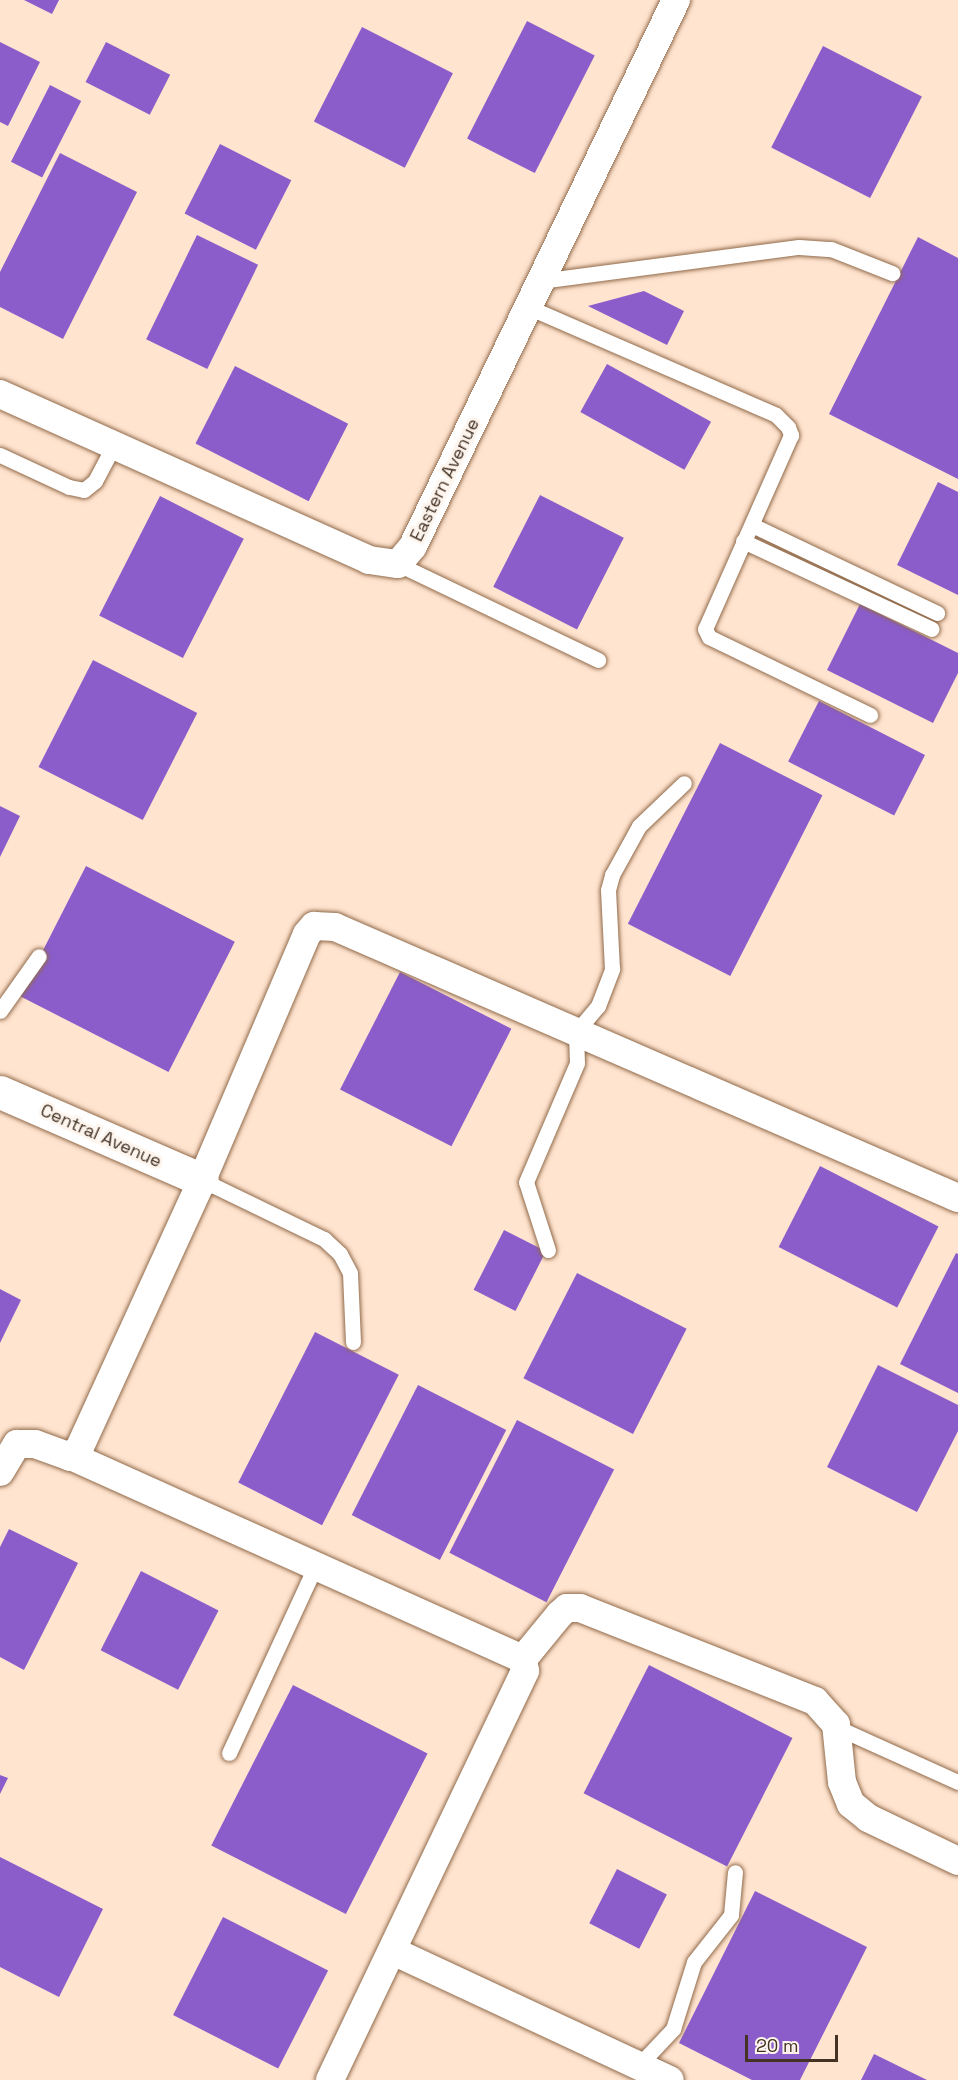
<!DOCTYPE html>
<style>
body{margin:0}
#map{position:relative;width:958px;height:2080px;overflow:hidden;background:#ffe4cf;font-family:"Space Grotesk",sans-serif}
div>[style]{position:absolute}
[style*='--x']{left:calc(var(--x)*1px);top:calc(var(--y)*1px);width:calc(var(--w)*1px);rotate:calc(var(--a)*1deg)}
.building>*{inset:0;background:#8a5dcb;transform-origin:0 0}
.roads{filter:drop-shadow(0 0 2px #916a4a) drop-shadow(0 0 2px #916a4a)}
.service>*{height:15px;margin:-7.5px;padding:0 7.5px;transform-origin:7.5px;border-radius:7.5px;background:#fff}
.minor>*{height:28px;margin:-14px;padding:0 14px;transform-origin:14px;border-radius:14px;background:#fff}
.tertiary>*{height:33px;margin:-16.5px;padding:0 16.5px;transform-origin:16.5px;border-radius:16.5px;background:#fff}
span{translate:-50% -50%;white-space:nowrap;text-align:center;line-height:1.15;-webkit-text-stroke:6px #fef5ee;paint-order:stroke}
.street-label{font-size:18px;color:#443325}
.scale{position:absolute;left:745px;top:2035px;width:93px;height:27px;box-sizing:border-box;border:3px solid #443325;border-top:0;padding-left:8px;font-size:18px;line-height:21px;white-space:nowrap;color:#443325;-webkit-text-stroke:4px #fef5ee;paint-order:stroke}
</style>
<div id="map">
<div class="building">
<div style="clip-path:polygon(24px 0,59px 0,52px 14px)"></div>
<div style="left:527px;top:21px;width:76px;height:132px;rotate:27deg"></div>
<div style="left:362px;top:27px;width:102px;height:106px;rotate:27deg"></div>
<div style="clip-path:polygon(0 42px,40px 62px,8px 126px,0 122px)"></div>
<div style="left:106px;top:42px;width:72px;height:45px;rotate:27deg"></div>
<div style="left:823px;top:46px;width:111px;height:114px;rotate:27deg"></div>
<div style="left:50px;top:85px;width:35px;height:86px;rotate:27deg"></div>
<div style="left:220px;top:144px;width:80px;height:78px;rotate:27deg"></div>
<div style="clip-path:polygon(60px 153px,137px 192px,63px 339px,0 307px,0 272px)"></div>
<div style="left:197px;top:235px;width:68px;height:116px;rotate:26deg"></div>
<div style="clip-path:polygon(918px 237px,958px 258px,958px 479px,829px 414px)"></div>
<div style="clip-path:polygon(644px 291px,684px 311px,667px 345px,588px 306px)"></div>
<div style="left:607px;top:364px;width:119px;height:55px;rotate:29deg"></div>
<div style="left:235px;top:366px;width:127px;height:87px;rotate:27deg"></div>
<div style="clip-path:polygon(938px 482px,958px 492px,958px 595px,897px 565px)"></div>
<div style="left:540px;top:495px;width:94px;height:103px;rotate:27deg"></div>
<div style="left:160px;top:496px;width:94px;height:134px;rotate:27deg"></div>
<div style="clip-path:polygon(860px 604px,958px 653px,958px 673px,933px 723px,827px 670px)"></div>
<div style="left:93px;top:660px;width:117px;height:120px;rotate:27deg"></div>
<div style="left:819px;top:701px;width:119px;height:68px;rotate:27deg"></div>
<div style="left:720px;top:743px;width:115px;height:203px;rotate:27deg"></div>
<div style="clip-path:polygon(0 806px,20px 816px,0 857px)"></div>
<div style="left:86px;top:866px;width:167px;height:146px;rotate:27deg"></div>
<div style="left:400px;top:972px;width:125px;height:132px;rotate:27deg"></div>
<div style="left:820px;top:1166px;width:133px;height:91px;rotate:27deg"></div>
<div style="left:504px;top:1230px;width:47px;height:67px;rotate:27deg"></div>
<div style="clip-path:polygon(956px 1253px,958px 1254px,958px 1393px,900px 1364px)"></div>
<div style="left:577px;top:1273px;width:123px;height:118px;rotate:27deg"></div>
<div style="clip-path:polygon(0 1289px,21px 1300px,0 1343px)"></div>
<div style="left:315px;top:1332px;width:94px;height:169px;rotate:27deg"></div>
<div style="clip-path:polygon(878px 1365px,958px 1405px,958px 1431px,917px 1512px,827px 1467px)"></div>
<div style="left:418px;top:1385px;width:99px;height:146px;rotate:27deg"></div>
<div style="left:517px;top:1420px;width:109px;height:149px;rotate:27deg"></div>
<div style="clip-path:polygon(9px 1529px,78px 1563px,24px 1670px,0 1657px,0 1547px)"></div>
<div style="left:141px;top:1571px;width:87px;height:89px;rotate:27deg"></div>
<div style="left:649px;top:1665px;width:161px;height:144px;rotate:27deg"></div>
<div style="left:293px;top:1685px;width:151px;height:180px;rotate:27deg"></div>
<div style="clip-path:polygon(0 1775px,8px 1778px,0 1794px)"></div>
<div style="clip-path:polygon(0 1857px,103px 1909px,59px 1997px,0 1967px)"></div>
<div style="left:617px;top:1869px;width:56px;height:61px;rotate:27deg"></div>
<div style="clip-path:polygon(755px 1891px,867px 1947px,800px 2080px,752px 2080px,679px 2043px)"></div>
<div style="left:223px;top:1917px;width:118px;height:110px;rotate:27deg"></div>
<div style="clip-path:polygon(874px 2054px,927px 2080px,861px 2080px)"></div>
</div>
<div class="roads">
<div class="service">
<div style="--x:540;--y:281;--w:261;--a:-7.5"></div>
<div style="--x:799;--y:247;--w:32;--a:4"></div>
<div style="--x:831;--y:249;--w:66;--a:21.5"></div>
<div style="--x:528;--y:307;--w:270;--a:23.5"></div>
<div style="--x:776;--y:415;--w:17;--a:45"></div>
<div style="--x:788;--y:427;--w:9;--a:69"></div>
<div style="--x:791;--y:435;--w:212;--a:113.9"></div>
<div style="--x:705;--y:629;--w:9;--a:63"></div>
<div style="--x:709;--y:637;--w:179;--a:25.8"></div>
<div style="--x:0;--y:455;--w:76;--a:24.9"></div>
<div style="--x:69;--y:487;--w:15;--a:11"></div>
<div style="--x:84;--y:490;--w:14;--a:-39"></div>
<div style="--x:95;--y:481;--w:41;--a:-62.2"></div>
<div style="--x:752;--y:525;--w:205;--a:25.4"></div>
<div style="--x:743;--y:541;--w:208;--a:25"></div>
<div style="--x:398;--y:564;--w:222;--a:25.6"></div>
<div style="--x:0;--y:1011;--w:67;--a:-54.7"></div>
<div style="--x:202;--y:1180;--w:136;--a:25.8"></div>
<div style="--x:324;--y:1239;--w:22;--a:43"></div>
<div style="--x:340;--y:1254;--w:21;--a:62"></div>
<div style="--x:350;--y:1273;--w:69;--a:87.5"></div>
<div style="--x:548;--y:1250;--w:71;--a:-107.9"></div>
<div style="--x:526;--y:1182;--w:129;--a:-66.8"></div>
<div style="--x:577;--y:1063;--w:31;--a:-92"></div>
<div style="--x:576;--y:1032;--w:34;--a:-50"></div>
<div style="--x:598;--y:1006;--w:40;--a:-69"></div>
<div style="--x:612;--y:969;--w:79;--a:-92.9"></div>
<div style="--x:608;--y:890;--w:16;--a:-75"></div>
<div style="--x:612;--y:875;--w:56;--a:-61.1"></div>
<div style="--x:639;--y:826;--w:62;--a:-43.7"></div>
<div style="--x:836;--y:1727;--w:134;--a:24.3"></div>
<div style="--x:229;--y:1753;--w:205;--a:-65.2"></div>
<div style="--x:639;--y:2065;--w:50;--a:-46.6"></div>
<div style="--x:673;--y:2029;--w:70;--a:-72.6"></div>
<div style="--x:694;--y:1962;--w:60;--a:-51.8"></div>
<div style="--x:731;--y:1915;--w:43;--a:-84.7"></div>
</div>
<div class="minor">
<div style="--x:0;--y:394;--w:405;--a:24.2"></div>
<div style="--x:369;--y:560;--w:29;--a:8"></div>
<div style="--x:398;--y:564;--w:23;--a:-50"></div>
<div style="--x:413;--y:546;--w:606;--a:-64.28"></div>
<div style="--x:73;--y:1457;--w:493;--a:24.2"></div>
<div style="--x:523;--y:1659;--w:12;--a:81"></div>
<div style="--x:525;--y:1671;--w:453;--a:115.5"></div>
<div style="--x:0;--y:1472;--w:33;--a:-59"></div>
<div style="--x:17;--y:1444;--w:18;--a:0"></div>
<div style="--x:35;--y:1444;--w:37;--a:20"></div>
<div style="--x:70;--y:1457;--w:12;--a:-42"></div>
<div style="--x:79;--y:1449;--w:296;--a:-65.4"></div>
<div style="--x:202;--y:1180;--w:267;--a:-66.9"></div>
<div style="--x:307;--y:934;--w:11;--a:-49"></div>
<div style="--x:314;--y:926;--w:21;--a:3"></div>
<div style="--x:335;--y:927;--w:679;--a:23.51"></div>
<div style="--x:523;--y:1659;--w:58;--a:-50.6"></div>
<div style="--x:560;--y:1614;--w:9;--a:-41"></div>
<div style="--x:567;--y:1608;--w:13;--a:0"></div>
<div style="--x:580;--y:1608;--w:253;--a:21.6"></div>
<div style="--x:815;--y:1701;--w:31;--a:48"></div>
<div style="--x:836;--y:1724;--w:58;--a:84.1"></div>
<div style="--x:842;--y:1782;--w:24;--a:68"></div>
<div style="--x:851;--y:1804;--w:22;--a:39"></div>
<div style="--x:868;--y:1818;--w:100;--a:25.5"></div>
<div style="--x:395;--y:1952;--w:303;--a:25"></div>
</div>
<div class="tertiary">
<div style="--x:0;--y:1092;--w:220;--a:23.5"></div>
</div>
</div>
<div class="street-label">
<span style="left:445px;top:480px;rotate:-64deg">Eastern Avenue</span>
<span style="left:101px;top:1136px;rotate:24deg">Central Avenue</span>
</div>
<div class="scale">20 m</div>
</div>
